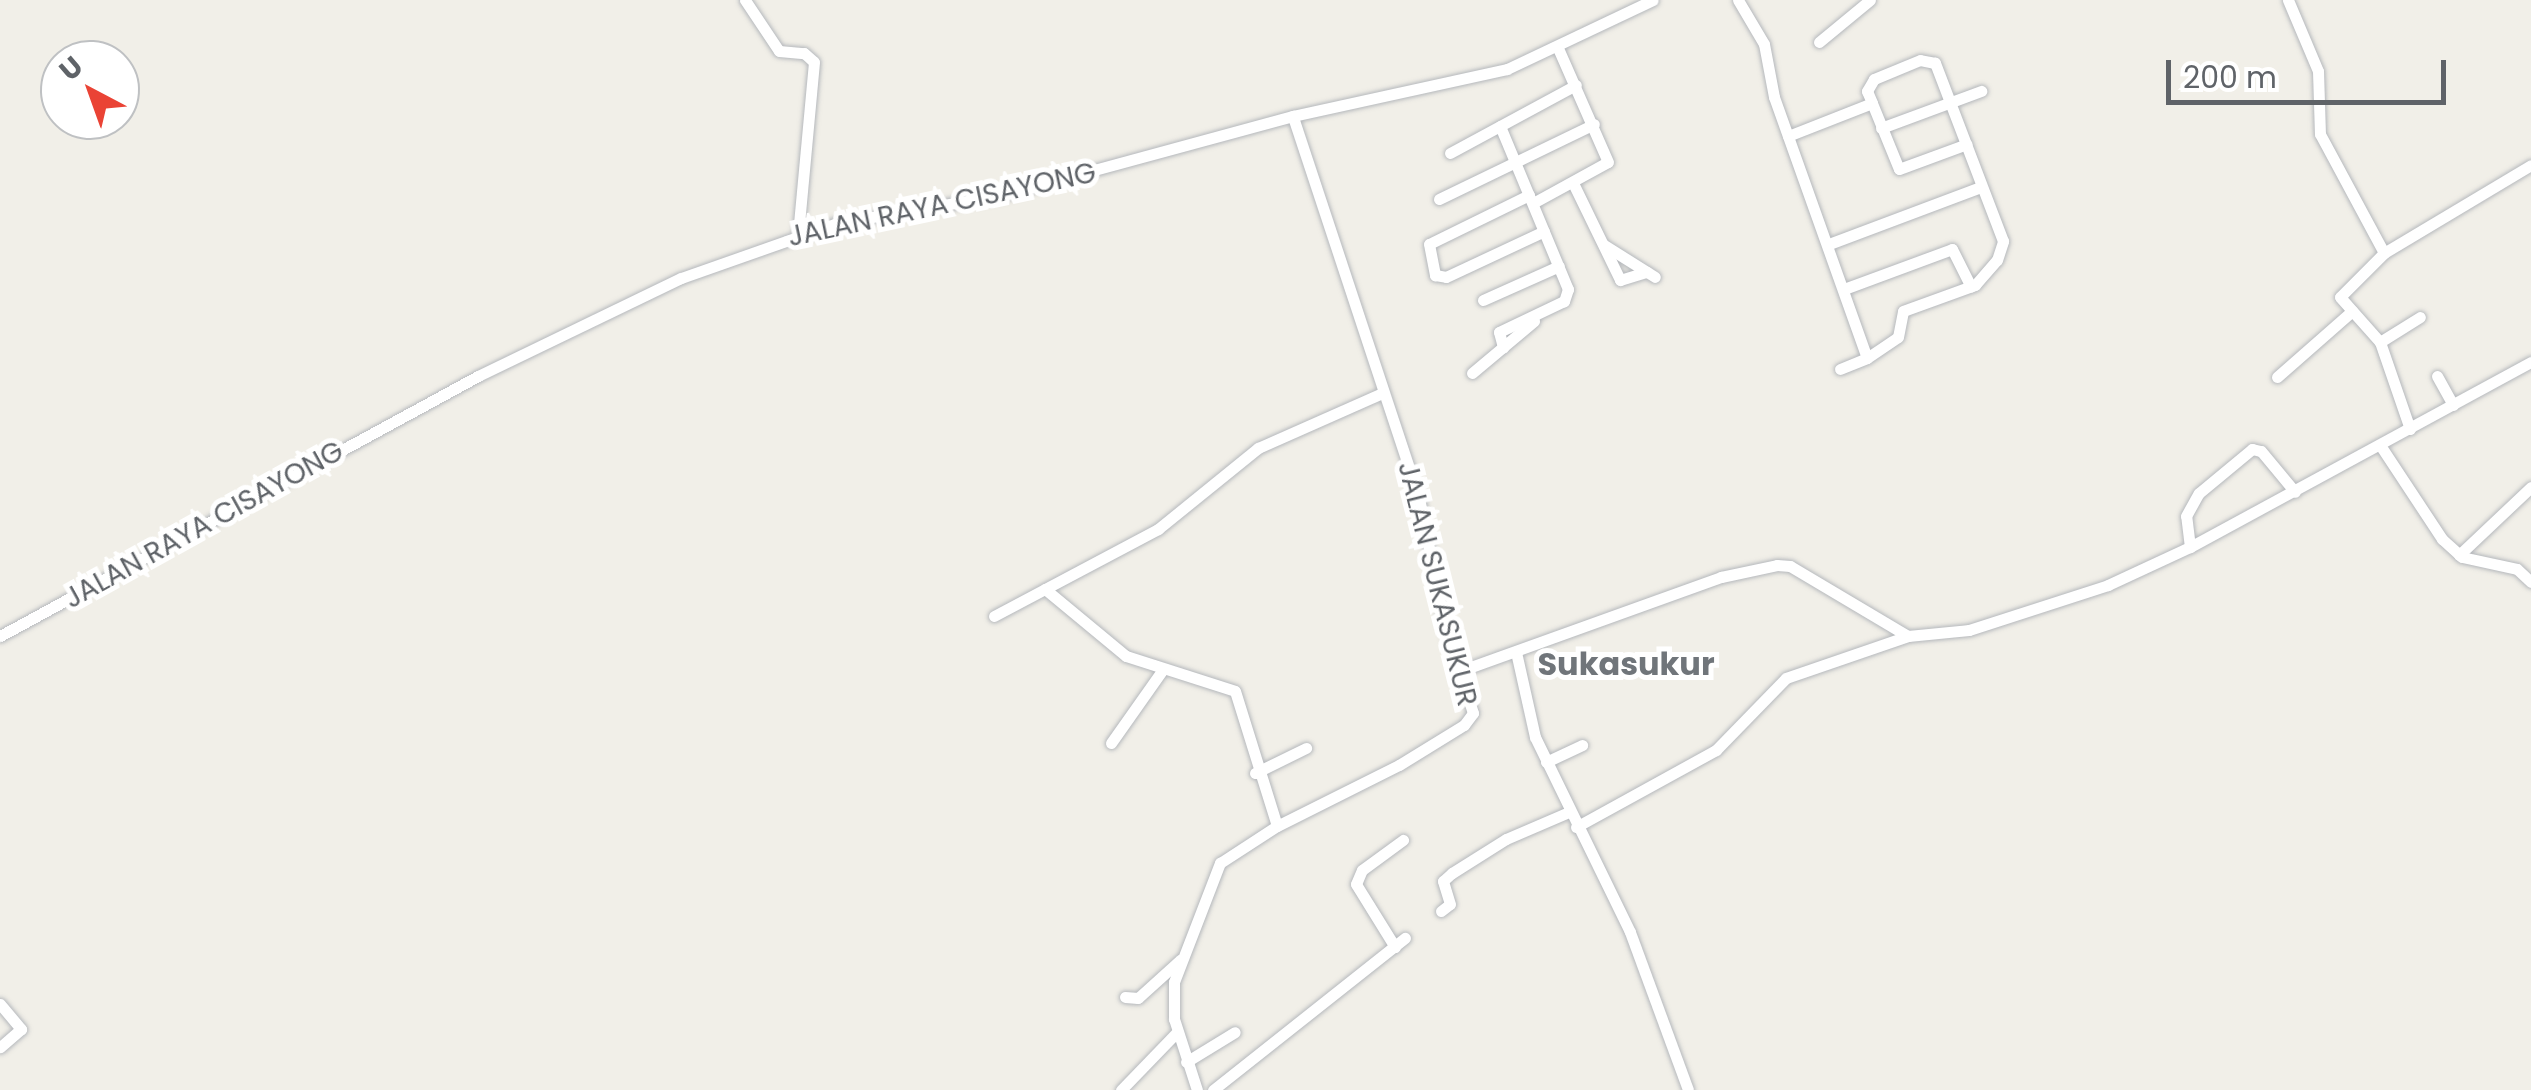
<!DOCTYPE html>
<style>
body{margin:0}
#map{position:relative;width:2531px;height:1090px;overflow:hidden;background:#f1efe8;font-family:Poppins,sans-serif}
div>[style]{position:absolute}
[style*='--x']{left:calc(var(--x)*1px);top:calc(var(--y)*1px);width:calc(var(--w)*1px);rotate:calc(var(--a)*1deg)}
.roads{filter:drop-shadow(0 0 2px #b5b8bc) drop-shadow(0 0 2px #b5b8bc)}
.street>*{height:11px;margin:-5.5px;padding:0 5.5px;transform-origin:5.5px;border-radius:5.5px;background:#fff}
span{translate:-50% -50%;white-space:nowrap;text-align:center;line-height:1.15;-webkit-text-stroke:10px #fff;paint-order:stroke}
.street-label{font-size:28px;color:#5f6368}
.quarter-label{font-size:32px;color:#70757a;font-weight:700}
.north{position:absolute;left:40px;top:40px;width:100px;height:100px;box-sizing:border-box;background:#fff;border:2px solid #bfc1c3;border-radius:50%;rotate:319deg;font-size:28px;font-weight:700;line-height:40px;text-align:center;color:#5f6368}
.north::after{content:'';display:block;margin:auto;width:35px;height:45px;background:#ea4335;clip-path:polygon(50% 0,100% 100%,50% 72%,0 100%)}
.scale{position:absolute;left:2166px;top:60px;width:280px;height:45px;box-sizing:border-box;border:5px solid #5f6368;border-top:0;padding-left:12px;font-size:30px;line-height:35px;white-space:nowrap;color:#5f6368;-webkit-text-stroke:8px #fff;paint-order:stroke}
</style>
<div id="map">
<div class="roads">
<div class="street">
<div style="--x:745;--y:0;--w:61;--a:56.3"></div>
<div style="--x:779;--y:51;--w:25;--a:5"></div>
<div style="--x:804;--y:53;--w:13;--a:42"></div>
<div style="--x:814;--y:62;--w:175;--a:95.3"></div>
<div style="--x:1738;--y:0;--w:51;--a:59.4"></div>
<div style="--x:1764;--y:44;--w:54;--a:79.3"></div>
<div style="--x:1774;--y:97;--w:277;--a:70.4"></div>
<div style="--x:1867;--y:358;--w:37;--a:-34"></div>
<div style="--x:1898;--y:337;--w:26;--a:-79"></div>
<div style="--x:1903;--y:311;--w:77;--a:-19.9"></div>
<div style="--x:1975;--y:285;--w:33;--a:-49"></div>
<div style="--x:1997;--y:260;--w:20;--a:-72"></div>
<div style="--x:2003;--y:241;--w:191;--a:-110.9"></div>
<div style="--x:1935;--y:63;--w:15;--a:-169"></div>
<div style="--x:1920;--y:60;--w:50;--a:157.6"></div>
<div style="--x:1874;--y:79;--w:14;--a:120"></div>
<div style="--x:1867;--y:91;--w:13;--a:67"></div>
<div style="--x:2288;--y:0;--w:77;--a:67.1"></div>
<div style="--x:2318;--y:71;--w:63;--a:88.2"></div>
<div style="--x:2320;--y:134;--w:135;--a:61.7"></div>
<div style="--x:2384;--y:253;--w:62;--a:135"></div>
<div style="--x:2340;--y:297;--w:60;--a:48.4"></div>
<div style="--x:2380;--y:342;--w:92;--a:71"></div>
<div style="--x:1819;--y:42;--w:66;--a:-39.5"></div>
<div style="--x:1500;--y:126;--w:177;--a:67.4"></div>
<div style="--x:1568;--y:289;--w:13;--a:108"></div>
<div style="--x:1564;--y:301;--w:72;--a:154.5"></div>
<div style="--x:1499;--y:332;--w:16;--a:75"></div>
<div style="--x:1881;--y:128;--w:107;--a:-20.3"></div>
<div style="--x:1788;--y:136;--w:90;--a:-21.4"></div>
<div style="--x:1872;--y:103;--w:71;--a:67.8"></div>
<div style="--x:1899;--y:169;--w:72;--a:-20.2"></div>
<div style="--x:1450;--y:153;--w:143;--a:-28.4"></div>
<div style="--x:1573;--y:183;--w:108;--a:64.1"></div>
<div style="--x:1620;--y:280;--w:28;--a:-17"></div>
<div style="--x:1529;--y:195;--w:111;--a:153.9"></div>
<div style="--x:1429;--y:244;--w:32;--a:79"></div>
<div style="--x:1435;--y:275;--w:11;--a:10"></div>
<div style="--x:1446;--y:277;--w:108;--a:-25.1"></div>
<div style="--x:1439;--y:199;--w:172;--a:-25.8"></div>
<div style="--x:1533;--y:203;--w:85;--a:-28.7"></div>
<div style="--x:1608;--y:162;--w:124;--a:-113.7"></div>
<div style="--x:1829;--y:244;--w:162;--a:-20.6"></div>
<div style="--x:1604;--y:245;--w:60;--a:32.1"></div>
<div style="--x:2384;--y:253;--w:171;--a:-30.9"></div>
<div style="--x:1844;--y:289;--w:115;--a:-20.3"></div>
<div style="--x:1952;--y:249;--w:42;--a:63.4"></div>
<div style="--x:1483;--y:300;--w:83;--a:-24.1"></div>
<div style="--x:2380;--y:342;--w:47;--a:-32"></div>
<div style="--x:1840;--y:369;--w:29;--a:-22"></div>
<div style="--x:1472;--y:373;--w:81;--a:-40"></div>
<div style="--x:2437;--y:376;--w:33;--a:61"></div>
<div style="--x:2277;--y:377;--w:100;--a:-41.3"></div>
<div style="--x:2380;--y:445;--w:113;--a:56.6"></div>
<div style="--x:2442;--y:539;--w:27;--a:42"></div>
<div style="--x:2462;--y:557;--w:56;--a:12.3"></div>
<div style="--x:2517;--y:569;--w:19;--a:43"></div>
<div style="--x:2190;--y:547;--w:31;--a:-97"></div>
<div style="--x:2186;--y:516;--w:26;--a:-61"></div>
<div style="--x:2199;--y:493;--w:69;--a:-39.7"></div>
<div style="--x:2252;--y:449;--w:9;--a:13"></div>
<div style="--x:2261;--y:451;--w:53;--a:50.3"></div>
<div style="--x:2459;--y:555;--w:99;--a:-43.4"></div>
<div style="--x:1045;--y:589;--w:105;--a:39.6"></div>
<div style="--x:1126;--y:656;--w:114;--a:17.8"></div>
<div style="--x:1235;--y:691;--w:141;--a:72.7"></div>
<div style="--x:994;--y:616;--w:186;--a:-27.9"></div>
<div style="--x:1158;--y:529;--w:129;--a:-39"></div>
<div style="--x:1258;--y:448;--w:136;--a:-23.9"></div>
<div style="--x:0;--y:636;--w:544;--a:-28.54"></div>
<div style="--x:478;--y:376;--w:225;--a:-25.8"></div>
<div style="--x:681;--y:278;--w:165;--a:-19.4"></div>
<div style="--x:837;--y:223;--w:167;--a:-9.6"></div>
<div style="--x:1002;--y:195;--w:302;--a:-15.2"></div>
<div style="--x:1293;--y:116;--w:219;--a:-12.4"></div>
<div style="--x:1507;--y:69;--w:161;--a:-25.3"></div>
<div style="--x:1516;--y:652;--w:87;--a:77.4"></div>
<div style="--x:1535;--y:737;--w:217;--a:64"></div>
<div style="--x:1630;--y:932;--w:168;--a:69.8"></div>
<div style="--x:1457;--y:672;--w:281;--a:-19.8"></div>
<div style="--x:1721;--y:577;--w:57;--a:-12.1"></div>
<div style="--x:1777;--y:565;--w:13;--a:4"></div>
<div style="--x:1790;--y:566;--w:137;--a:30.7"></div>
<div style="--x:1908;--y:636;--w:61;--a:-5.6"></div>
<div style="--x:1969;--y:630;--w:146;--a:-17.9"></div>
<div style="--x:2108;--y:585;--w:90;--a:-24.9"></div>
<div style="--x:2190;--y:547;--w:388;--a:-28.5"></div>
<div style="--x:1111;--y:743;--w:87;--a:-54.8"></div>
<div style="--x:1546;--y:762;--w:40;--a:-25"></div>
<div style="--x:1255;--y:773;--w:57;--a:-26.1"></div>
<div style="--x:1576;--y:827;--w:160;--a:-28.8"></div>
<div style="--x:1716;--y:750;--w:100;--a:-45.8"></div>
<div style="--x:1786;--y:678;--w:129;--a:-19"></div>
<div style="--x:1441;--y:911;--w:11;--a:-38"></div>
<div style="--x:1450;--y:904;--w:24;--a:-107"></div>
<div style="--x:1443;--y:881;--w:12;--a:-42"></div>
<div style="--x:1452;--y:873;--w:64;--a:-32.2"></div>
<div style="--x:1506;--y:839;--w:69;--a:-23.2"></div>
<div style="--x:1395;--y:947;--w:74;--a:-121.8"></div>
<div style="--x:1356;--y:884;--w:15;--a:-67"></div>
<div style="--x:1362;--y:870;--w:51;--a:-36.2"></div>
<div style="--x:1125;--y:997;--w:13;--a:4"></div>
<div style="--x:1138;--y:998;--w:57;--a:-42.1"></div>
<div style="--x:0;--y:1004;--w:33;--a:50"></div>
<div style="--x:21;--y:1029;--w:28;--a:139"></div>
<div style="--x:1186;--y:1062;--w:57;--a:-31.5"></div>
<div style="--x:1121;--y:1090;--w:81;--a:-46"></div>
<div style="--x:1197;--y:1090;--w:75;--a:-107.9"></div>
<div style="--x:1174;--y:1019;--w:37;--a:-90"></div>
<div style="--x:1174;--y:982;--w:128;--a:-68.9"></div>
<div style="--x:1220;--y:863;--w:68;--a:-33"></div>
<div style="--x:1277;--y:826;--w:136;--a:-26.6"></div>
<div style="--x:1399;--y:765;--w:76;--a:-31.6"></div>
<div style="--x:1464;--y:725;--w:15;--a:-53"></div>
<div style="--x:1473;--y:713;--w:95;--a:-107.9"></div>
<div style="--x:1444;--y:623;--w:127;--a:-101.3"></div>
<div style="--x:1419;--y:498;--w:402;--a:-108.3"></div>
<div style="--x:1213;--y:1090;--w:245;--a:-38.4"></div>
</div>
</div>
<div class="street-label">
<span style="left:942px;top:205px;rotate:-12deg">JALAN RAYA CISAYONG</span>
<span style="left:204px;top:525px;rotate:-29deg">JALAN RAYA CISAYONG</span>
<span style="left:1437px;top:584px;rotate:76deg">JALAN SUKASUKUR</span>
</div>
<div class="quarter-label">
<span style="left:1626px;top:664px">Sukasukur</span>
</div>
<div class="north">U</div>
<div class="scale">200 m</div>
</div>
